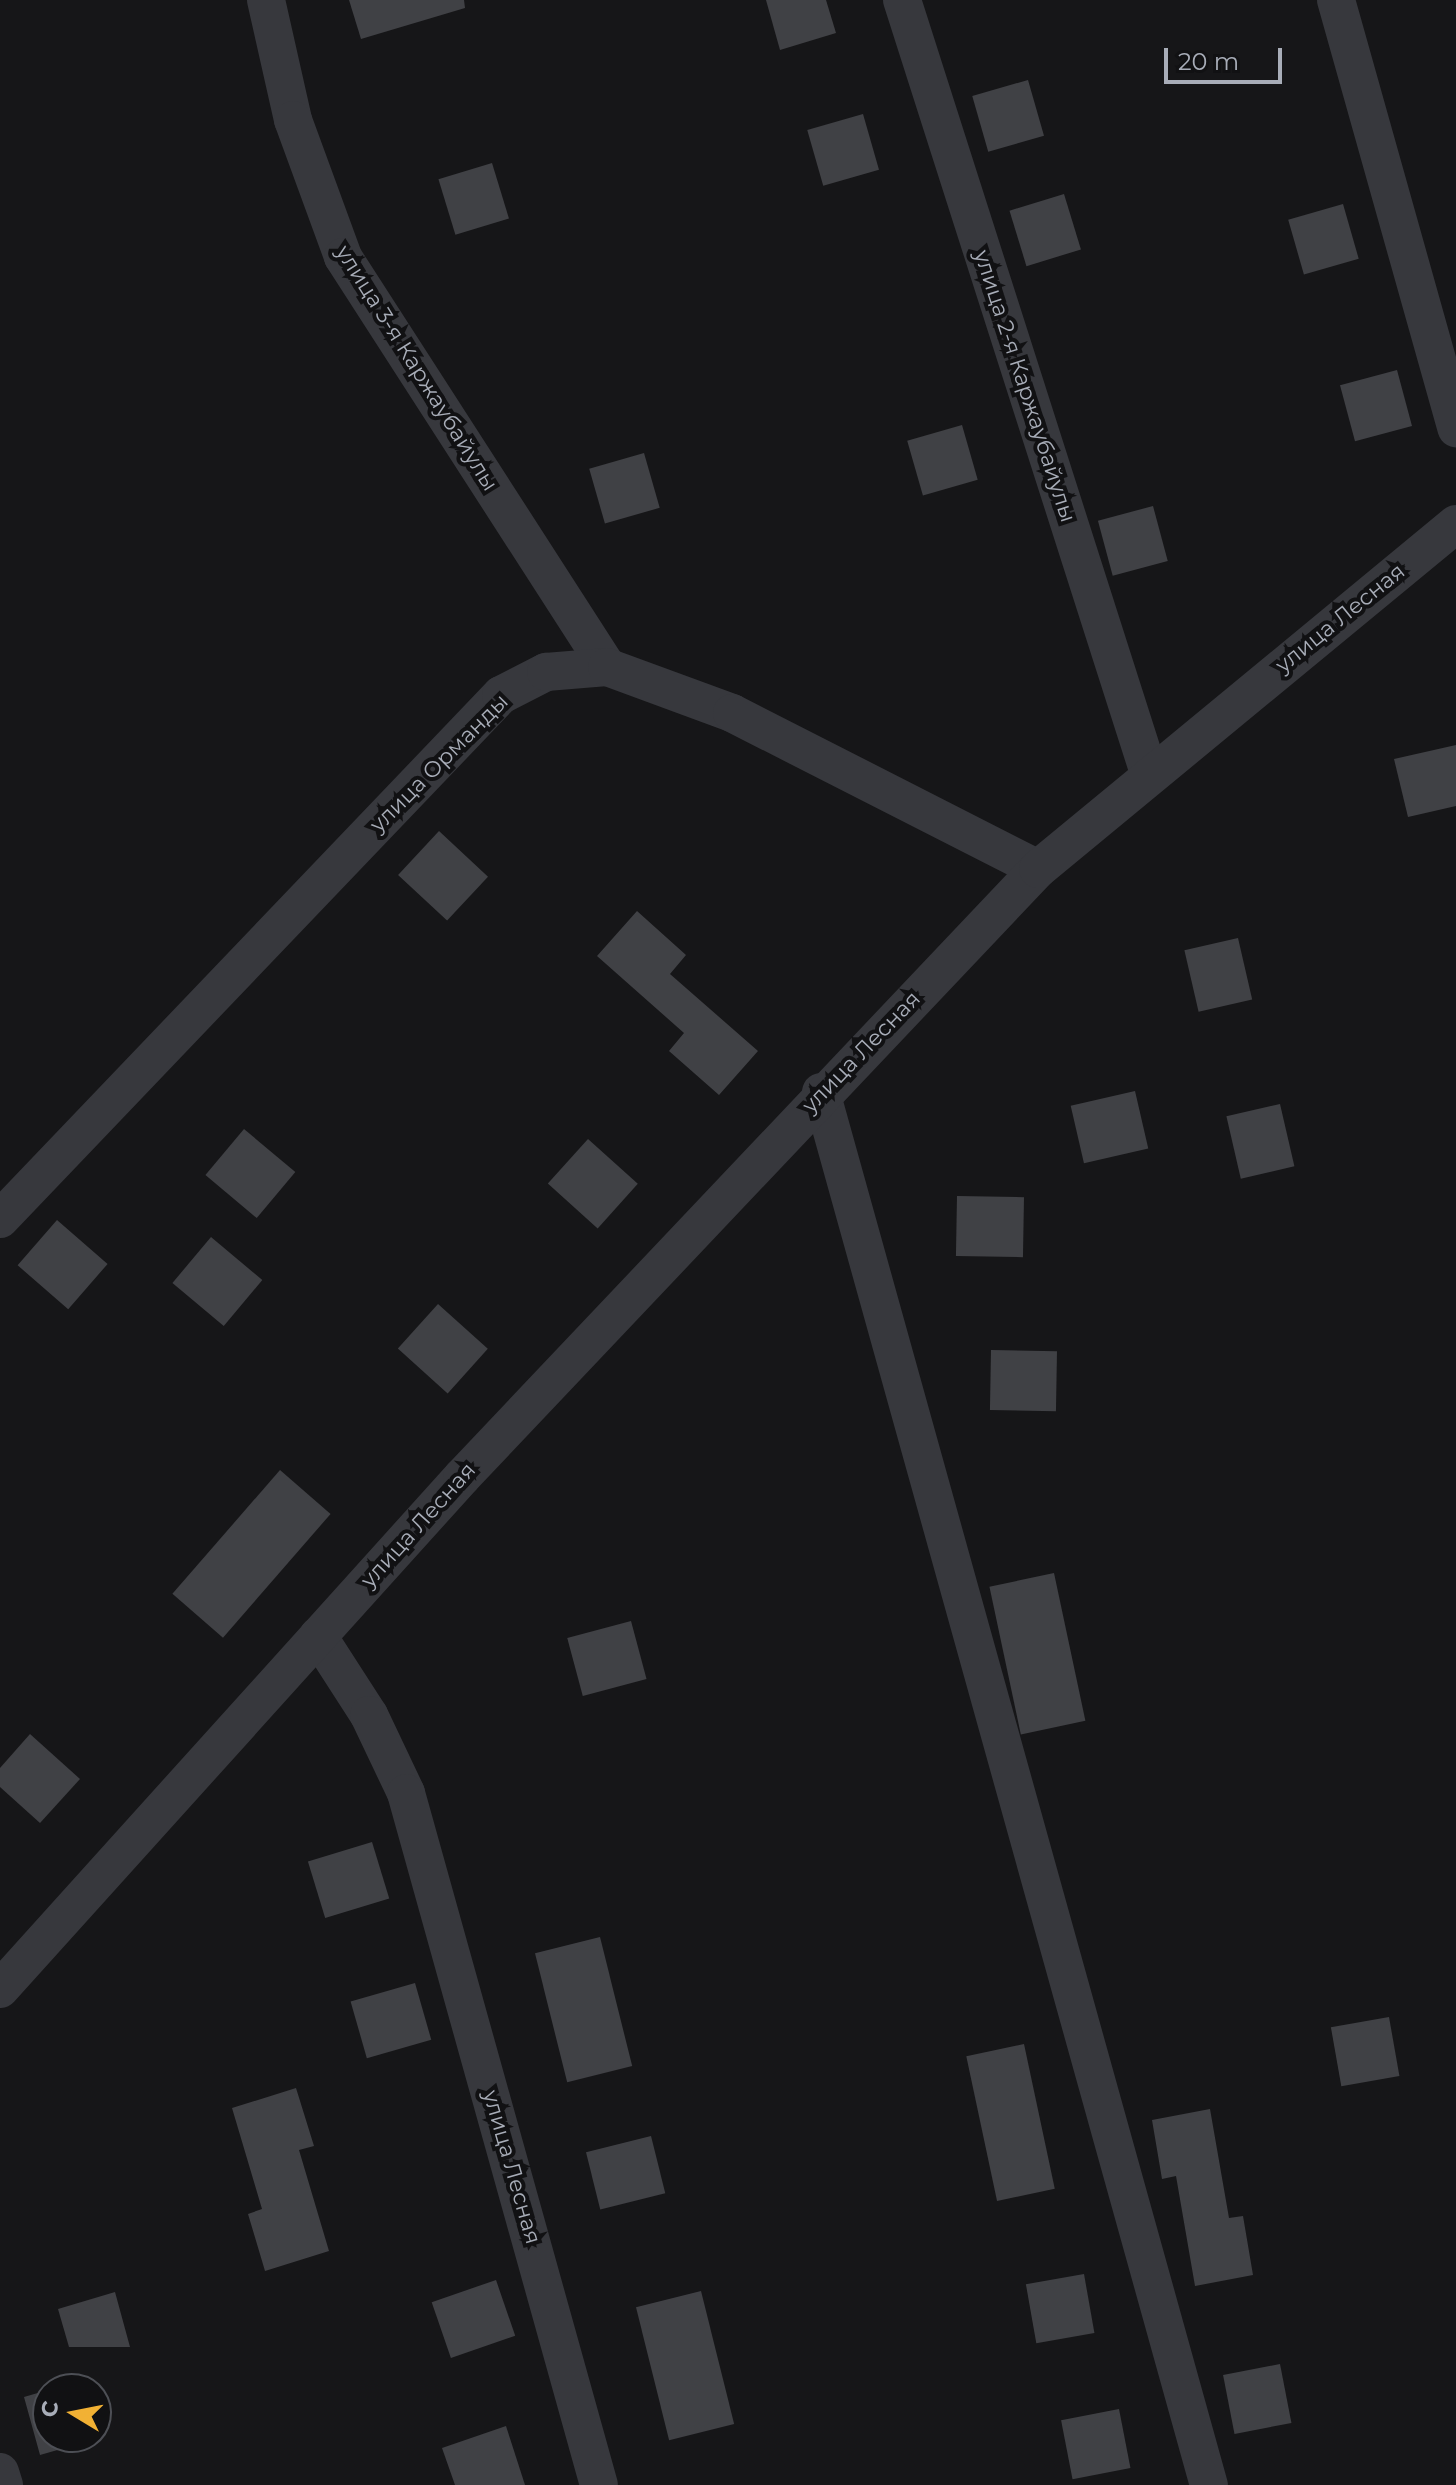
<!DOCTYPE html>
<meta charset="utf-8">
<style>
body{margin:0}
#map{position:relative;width:1456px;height:2485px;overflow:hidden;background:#161618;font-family:Montserrat,sans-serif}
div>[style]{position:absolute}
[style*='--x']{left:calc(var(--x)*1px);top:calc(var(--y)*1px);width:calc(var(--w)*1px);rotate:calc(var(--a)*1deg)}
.building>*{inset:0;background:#404145;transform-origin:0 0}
.minor>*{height:38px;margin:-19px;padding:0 19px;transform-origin:19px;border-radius:19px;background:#37383d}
span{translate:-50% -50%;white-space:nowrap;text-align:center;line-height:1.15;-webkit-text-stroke:8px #111113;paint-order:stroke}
.street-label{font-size:22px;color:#a8adb8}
.north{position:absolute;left:32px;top:2373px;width:80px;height:80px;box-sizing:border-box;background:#111113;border:2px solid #4d4f55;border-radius:50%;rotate:280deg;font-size:22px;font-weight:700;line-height:32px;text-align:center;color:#a8adb8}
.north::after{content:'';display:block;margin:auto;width:28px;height:36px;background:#f2b134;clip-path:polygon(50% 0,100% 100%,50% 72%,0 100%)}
.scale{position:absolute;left:1164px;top:48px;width:118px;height:36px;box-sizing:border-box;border:4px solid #a8adb8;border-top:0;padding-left:10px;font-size:24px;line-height:28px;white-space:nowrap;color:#a8adb8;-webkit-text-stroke:6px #111113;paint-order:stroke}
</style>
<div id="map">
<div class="building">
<div style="clip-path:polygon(349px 0,464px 0,465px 8px,361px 39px)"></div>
<div style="clip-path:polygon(766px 0,826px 0,836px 33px,780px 50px)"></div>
<div style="left:1028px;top:80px;width:58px;height:58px;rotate:74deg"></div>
<div style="left:863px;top:114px;width:58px;height:58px;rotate:74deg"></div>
<div style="left:492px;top:163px;width:58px;height:56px;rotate:73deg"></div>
<div style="left:1064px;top:194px;width:58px;height:57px;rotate:73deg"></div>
<div style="left:1343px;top:204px;width:57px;height:57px;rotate:74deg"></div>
<div style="left:1397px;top:370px;width:58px;height:59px;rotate:75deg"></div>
<div style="left:962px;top:425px;width:57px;height:57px;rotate:74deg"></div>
<div style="left:644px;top:453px;width:57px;height:57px;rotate:74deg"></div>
<div style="left:1153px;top:506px;width:57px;height:57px;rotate:75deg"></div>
<div style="clip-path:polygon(1456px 745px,1456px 806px,1408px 817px,1394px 759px)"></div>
<div style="left:439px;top:831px;width:67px;height:60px;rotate:43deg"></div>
<div style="clip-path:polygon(637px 911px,686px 955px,670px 974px,758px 1051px,719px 1095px,669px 1051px,684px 1033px,597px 956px)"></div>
<div style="left:1238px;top:938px;width:63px;height:55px;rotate:77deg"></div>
<div style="left:1135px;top:1091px;width:59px;height:66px;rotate:77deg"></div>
<div style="left:1280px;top:1104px;width:64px;height:55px;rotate:77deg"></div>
<div style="left:244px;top:1129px;width:67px;height:60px;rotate:40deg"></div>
<div style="left:588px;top:1139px;width:67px;height:60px;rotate:42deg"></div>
<div style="left:957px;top:1196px;width:67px;height:60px;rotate:1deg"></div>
<div style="left:57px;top:1220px;width:67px;height:60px;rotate:41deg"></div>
<div style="left:211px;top:1237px;width:67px;height:60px;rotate:40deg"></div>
<div style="left:438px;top:1304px;width:67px;height:60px;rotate:42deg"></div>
<div style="left:991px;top:1350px;width:66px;height:60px;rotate:1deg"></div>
<div style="left:280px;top:1470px;width:67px;height:164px;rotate:41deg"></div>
<div style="left:1054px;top:1573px;width:151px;height:66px;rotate:78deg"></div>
<div style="left:631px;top:1621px;width:60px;height:66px;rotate:75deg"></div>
<div style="clip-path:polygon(30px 1734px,80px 1779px,40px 1823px,0 1787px,0 1768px)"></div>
<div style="left:372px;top:1842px;width:59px;height:67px;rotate:73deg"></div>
<div style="left:600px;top:1937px;width:133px;height:67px;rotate:76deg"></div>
<div style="left:415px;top:1983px;width:59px;height:67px;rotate:74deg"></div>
<div style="left:1389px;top:2017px;width:60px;height:59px;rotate:80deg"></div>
<div style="left:1024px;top:2044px;width:148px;height:59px;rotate:78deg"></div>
<div style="clip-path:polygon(296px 2088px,314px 2146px,299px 2150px,329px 2251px,265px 2271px,248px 2214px,262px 2209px,232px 2108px)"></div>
<div style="clip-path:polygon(1210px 2109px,1229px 2218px,1243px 2216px,1253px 2275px,1195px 2286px,1176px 2176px,1162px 2179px,1152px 2120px)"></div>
<div style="left:651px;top:2136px;width:59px;height:67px;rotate:76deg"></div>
<div style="left:1084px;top:2274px;width:60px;height:59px;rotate:80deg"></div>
<div style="left:496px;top:2280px;width:59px;height:68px;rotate:71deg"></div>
<div style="left:701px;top:2291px;width:137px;height:67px;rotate:76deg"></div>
<div style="clip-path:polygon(115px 2292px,130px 2347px,69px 2347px,58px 2309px)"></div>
<div style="left:1280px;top:2364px;width:60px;height:58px;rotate:79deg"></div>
<div style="clip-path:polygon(48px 2390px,48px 2437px,96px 2439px,40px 2455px,24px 2397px)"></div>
<div style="left:1119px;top:2409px;width:60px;height:59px;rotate:79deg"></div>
<div style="clip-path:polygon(506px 2426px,525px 2485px,455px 2485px,442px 2448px)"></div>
</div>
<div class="minor">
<div style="--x:266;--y:0;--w:123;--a:77.3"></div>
<div style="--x:293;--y:120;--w:146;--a:69.9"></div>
<div style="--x:343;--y:257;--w:488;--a:57.2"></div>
<div style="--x:902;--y:0;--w:812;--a:72.28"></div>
<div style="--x:1336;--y:0;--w:445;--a:74.3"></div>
<div style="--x:821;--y:1092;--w:1446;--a:74.44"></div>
<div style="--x:0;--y:1219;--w:725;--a:-46.29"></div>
<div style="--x:501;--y:695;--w:51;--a:-27.1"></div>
<div style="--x:546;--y:672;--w:61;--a:-4.7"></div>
<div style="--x:607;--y:667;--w:133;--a:20.2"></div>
<div style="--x:732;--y:713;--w:343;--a:27"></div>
<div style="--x:318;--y:1636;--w:94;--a:57.2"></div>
<div style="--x:369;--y:1715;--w:86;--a:64.6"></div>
<div style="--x:406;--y:1793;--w:718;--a:74.42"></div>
<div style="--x:0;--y:1989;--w:690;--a:-47.94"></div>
<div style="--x:462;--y:1477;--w:838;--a:-46.55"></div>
<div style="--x:1038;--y:869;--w:542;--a:-39.53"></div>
<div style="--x:0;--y:2472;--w:14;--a:73"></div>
</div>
<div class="street-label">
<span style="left:417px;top:368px;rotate:58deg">улица 3-я Каржаубайулы</span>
<span style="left:1025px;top:386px;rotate:72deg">улица 2-я Каржаубайулы</span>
<span style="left:1340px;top:618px;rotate:-39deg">улица Лесная</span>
<span style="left:439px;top:763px;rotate:-45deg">улица Орманды</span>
<span style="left:861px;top:1052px;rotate:-46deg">улица Лесная</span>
<span style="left:418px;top:1525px;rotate:-48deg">улица Лесная</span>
<span style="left:512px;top:2167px;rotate:74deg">улица Лесная</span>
</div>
<div class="north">С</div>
<div class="scale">20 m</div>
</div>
